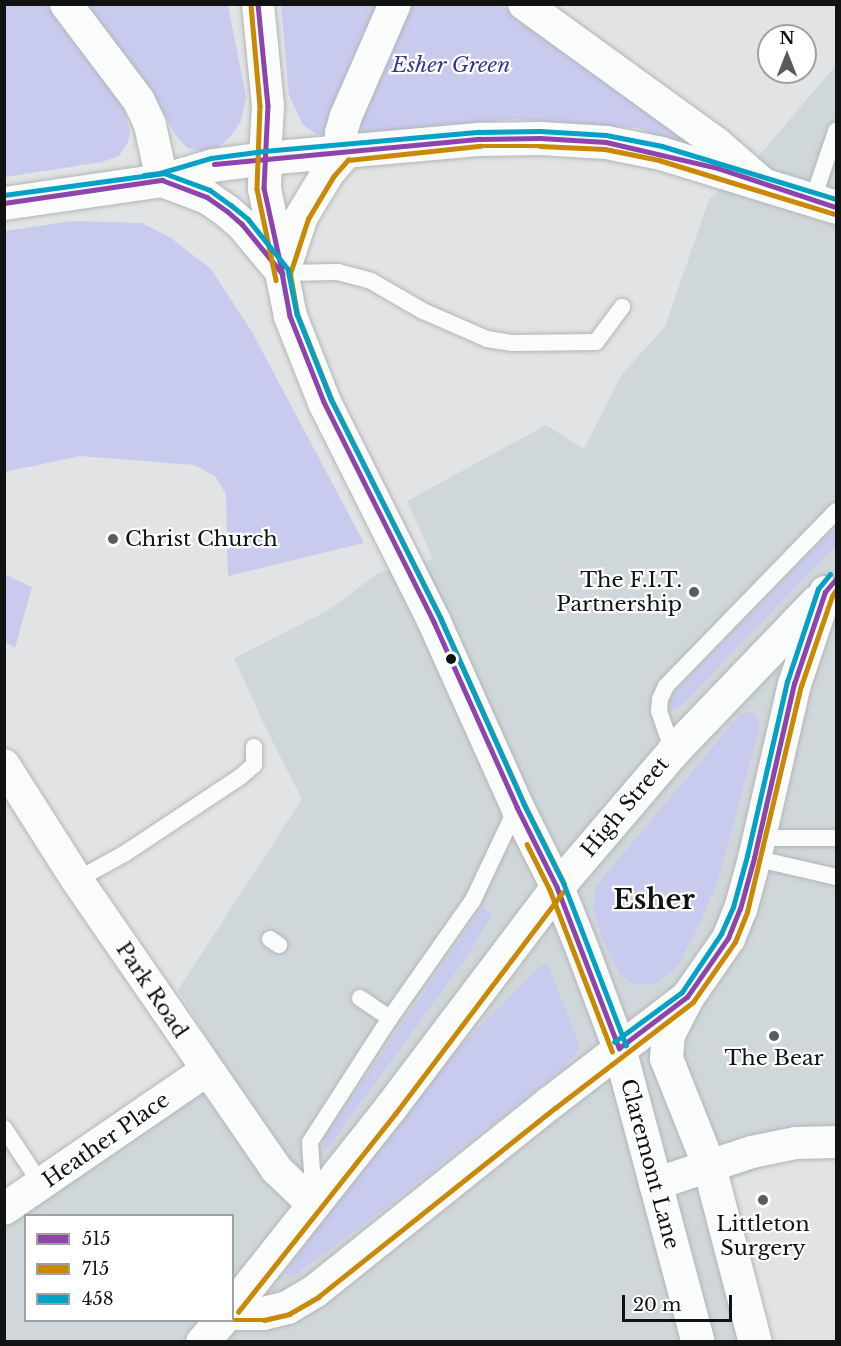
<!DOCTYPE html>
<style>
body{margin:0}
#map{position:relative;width:841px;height:1346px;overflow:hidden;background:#e1e3e4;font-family:"Libre Baskerville",serif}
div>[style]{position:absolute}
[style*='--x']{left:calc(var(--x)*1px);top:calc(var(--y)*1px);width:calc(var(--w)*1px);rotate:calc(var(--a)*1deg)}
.built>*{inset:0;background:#d0d7db}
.green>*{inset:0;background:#c8cbee}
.roads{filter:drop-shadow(0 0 2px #b4b5b6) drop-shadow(0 0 2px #b4b5b6)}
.lane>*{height:16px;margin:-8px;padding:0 8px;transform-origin:8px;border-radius:8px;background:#fafbfb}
.street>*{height:32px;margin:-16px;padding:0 16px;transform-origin:16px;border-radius:16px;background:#fafbfb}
.primary>*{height:33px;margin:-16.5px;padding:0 16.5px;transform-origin:16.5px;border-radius:16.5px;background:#fafbfb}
.bus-1>*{height:4.5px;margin:-2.25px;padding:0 2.25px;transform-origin:2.25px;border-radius:2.25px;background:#8e44ad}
.bus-2>*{height:4.5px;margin:-2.25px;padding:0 2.25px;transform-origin:2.25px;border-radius:2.25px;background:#c98904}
.bus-3>*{height:4.5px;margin:-2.25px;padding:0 2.25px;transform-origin:2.25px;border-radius:2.25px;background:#01a2c5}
.dots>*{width:16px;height:16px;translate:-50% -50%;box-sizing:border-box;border:3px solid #fff;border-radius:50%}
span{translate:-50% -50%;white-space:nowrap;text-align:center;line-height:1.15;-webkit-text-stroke:4.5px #fff;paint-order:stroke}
.park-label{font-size:21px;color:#3c3691;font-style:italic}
.poi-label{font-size:21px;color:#111313}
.left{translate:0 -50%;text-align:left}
.right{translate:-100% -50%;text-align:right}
.street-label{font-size:21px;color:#111313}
.district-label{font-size:27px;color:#111313;font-weight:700}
.frame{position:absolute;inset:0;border:6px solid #111313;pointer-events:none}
.legend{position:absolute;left:24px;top:1214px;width:210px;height:108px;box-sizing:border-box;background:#fff;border:2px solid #a0a1a1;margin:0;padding:8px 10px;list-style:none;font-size:18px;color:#111313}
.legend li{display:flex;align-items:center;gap:12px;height:30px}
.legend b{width:30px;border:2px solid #a0a1a1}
.north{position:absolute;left:757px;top:24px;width:60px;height:60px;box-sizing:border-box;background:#fff;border:2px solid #a0a1a1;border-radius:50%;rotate:0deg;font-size:16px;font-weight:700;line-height:24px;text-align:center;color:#111313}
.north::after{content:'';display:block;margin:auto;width:21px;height:27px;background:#5a5c5c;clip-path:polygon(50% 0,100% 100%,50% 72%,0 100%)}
.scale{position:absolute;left:622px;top:1295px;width:110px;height:27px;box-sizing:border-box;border:3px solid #111313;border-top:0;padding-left:8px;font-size:18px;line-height:21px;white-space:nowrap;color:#111313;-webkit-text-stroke:4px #fff;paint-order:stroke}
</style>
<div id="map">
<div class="built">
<div style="clip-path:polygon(evenodd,836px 65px,836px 1141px,729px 1180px,769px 1341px,5px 1341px,4px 1199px,182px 1071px,211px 1044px,178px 990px,302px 799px,269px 735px,234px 658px,327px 611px,378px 573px,433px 559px,407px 501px,546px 425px,584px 449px,622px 374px,665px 327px,709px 199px,763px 151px,836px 65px,26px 1216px,232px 1216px,232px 1320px,26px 1320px,26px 1216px)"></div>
</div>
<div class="green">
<div style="clip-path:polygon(5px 5px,48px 5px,109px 82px,123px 106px,130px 131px,128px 142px,119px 156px,102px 162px,5px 177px)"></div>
<div style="clip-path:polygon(85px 5px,228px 5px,246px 97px,241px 121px,230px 137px,219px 147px,201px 151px,188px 148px,178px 139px,145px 81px)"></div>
<div style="clip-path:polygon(281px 5px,378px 5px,327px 134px,316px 134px,303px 125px,289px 95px)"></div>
<div style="clip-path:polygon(411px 5px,501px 5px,709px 150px,705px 156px,638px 128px,515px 119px,362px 134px,360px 124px)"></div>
<div style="clip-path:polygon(72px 221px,142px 223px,171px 238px,211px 269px,252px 332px,364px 543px,228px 576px,226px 494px,215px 476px,194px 465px,80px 456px,5px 472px,5px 231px)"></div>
<div style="clip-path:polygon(836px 527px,836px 545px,686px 701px,678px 708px,670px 709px,668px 703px,672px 695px)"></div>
<div style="clip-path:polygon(4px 574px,32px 587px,15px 648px,5px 642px)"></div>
<div style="clip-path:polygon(745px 712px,754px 713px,760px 725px,719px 877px,701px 921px,679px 964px,669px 973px,657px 982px,648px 985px,632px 983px,620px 975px,604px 942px,593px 908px,596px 886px,739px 716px)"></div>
<div style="clip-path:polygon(482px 907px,492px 915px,468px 955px,328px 1148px,324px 1149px,322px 1141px)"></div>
<div style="clip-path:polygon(547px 962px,580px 1047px,575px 1055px,561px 1070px,385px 1208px,295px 1275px,288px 1276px,285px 1273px,298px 1254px,443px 1064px,529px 977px)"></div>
</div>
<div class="roads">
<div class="lane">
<div style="--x:813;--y:199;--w:72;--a:-71.3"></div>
<div style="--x:282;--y:273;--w:56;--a:-1"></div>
<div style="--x:338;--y:272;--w:34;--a:15"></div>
<div style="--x:371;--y:281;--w:60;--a:30"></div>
<div style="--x:423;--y:311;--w:70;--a:23.6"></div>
<div style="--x:487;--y:339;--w:26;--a:9"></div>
<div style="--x:513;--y:343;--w:83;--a:-0.7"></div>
<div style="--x:596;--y:342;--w:44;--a:-53.4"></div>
<div style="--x:673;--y:751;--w:42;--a:-109.3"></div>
<div style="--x:659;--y:711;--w:12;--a:-85"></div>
<div style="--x:660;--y:699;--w:14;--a:-65"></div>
<div style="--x:666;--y:686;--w:244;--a:-45.8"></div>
<div style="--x:759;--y:838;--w:77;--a:0"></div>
<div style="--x:754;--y:858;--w:84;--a:13"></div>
<div style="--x:77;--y:880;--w:54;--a:-29"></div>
<div style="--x:124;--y:854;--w:139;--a:-33.6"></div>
<div style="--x:240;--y:777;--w:18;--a:-41"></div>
<div style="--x:254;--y:765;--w:18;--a:-90"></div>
<div style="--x:270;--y:939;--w:11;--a:34"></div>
<div style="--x:360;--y:998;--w:36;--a:34"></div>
<div style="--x:4;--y:1128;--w:67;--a:56.5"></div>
<div style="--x:314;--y:1201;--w:59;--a:-93.9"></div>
<div style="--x:310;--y:1142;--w:148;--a:-57.2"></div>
<div style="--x:390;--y:1018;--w:144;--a:-54.9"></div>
<div style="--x:473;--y:900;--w:103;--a:-64.7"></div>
</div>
<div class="street">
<div style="--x:66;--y:4;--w:121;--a:53"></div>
<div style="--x:139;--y:101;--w:26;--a:65"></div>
<div style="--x:150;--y:125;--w:56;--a:77.7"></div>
<div style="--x:258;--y:4;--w:102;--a:84.4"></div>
<div style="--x:268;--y:106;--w:52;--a:93.3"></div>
<div style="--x:524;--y:4;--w:237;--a:35.9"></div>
<div style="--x:716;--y:143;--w:60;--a:40.9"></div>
<div style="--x:344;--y:153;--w:20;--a:-99"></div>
<div style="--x:341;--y:133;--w:18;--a:-74"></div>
<div style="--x:346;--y:116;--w:122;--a:-66.4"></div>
<div style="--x:4;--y:765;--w:136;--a:57.6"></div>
<div style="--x:77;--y:880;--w:351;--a:55.4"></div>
<div style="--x:276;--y:1169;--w:52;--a:43.5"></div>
<div style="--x:655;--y:1184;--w:102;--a:-18.3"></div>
<div style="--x:752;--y:1152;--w:45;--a:-11.6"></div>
<div style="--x:796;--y:1143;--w:40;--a:-1.4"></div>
<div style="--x:4;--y:1209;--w:246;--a:-34.4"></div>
</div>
<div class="primary">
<div style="--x:265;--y:158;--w:30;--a:92"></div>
<div style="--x:264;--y:188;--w:131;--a:78.5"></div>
<div style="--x:290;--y:316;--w:92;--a:68.4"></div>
<div style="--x:324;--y:402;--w:246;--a:63.4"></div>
<div style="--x:434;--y:622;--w:203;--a:65.8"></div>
<div style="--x:517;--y:807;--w:89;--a:63.4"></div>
<div style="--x:557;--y:887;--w:67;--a:68"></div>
<div style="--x:582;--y:949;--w:106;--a:69.5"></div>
<div style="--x:619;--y:1048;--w:304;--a:75"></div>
<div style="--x:162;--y:180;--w:48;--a:20.7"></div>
<div style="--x:207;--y:197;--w:24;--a:35"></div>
<div style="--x:227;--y:211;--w:20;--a:41"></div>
<div style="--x:242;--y:224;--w:53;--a:50.3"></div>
<div style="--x:4;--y:203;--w:160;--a:-8.3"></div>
<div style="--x:162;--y:180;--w:53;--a:-16.4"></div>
<div style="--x:213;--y:165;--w:52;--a:-7.7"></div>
<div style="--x:265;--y:158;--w:216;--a:-5.1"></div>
<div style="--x:480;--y:139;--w:60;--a:-1"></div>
<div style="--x:540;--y:138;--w:66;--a:3.5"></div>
<div style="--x:606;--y:142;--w:56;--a:11.3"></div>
<div style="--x:661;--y:153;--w:183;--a:17.1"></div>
<div style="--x:282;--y:273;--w:60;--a:-71.6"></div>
<div style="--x:301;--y:216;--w:50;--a:-58.8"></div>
<div style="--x:327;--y:173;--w:26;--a:-50"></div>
<div style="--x:686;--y:999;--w:39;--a:117"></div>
<div style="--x:668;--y:1034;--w:24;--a:95"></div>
<div style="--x:666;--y:1058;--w:116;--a:68.3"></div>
<div style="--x:709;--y:1166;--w:182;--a:75.4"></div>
<div style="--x:232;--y:1307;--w:253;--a:-51.6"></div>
<div style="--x:389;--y:1109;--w:278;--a:-52.9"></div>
<div style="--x:557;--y:887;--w:179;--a:-49.5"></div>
<div style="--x:673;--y:751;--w:207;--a:-46.2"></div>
<div style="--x:232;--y:1313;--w:31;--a:0"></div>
<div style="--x:263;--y:1313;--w:25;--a:-14"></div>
<div style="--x:287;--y:1307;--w:31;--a:-31"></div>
<div style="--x:314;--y:1291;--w:302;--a:-38.7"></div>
<div style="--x:550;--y:1102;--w:173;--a:-37.5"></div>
<div style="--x:687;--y:997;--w:72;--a:-55.2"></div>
<div style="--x:728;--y:938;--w:31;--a:-68"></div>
<div style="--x:740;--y:909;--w:53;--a:-74.6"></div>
<div style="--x:754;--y:858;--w:179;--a:-77.1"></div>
<div style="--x:794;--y:684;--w:97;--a:-71.4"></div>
<div style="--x:202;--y:1342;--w:29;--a:-49"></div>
</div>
</div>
<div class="bus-1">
<div style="--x:258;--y:4;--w:102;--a:84.4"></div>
<div style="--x:268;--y:106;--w:82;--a:92.8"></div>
<div style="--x:264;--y:188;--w:89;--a:77.7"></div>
<div style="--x:214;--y:164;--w:267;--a:-5.4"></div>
<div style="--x:480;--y:139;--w:60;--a:-1"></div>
<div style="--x:540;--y:138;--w:66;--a:3.5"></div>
<div style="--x:606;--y:142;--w:115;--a:13.1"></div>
<div style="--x:718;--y:168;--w:124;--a:18.3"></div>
<div style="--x:4;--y:203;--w:160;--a:-8.3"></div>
<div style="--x:162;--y:180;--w:48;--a:20.7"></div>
<div style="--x:207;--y:197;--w:24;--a:35"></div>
<div style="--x:227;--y:211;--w:20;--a:41"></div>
<div style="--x:242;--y:224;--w:63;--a:50.8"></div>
<div style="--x:282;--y:273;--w:44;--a:79.5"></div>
<div style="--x:290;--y:316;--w:92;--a:68.4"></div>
<div style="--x:324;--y:402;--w:246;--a:63.4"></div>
<div style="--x:434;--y:622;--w:203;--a:65.8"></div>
<div style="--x:517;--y:807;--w:89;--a:63.4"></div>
<div style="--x:557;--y:887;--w:173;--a:68.9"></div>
<div style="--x:619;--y:1048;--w:85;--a:-36.9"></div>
<div style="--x:687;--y:997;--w:72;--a:-55.2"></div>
<div style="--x:728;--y:938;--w:31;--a:-68"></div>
<div style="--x:740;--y:909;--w:53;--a:-74.6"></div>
<div style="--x:754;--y:858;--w:179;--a:-77.1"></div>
<div style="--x:794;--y:684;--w:97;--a:-71.4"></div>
<div style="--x:825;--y:592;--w:17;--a:-50"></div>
</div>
<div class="bus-2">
<div style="--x:251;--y:5;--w:101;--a:84.9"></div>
<div style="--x:260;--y:106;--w:83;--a:92.1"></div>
<div style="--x:257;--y:189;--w:93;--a:78.2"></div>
<div style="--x:527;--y:844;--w:51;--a:63.4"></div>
<div style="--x:550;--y:890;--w:173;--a:68.9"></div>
<div style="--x:564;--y:884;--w:89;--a:-116.6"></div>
<div style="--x:524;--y:804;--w:203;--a:-114.2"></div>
<div style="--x:441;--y:619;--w:246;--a:-116.6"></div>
<div style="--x:331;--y:399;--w:92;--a:-111.8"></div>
<div style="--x:297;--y:314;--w:41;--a:-99.9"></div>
<div style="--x:290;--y:274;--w:58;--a:-71.9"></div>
<div style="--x:308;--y:219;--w:49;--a:-59.2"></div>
<div style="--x:333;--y:177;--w:23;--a:-49"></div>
<div style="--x:348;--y:160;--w:133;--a:-6.1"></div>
<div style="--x:480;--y:146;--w:60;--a:0"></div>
<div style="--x:540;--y:146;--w:65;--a:2.6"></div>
<div style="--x:605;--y:149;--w:55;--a:11.5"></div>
<div style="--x:659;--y:160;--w:183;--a:17.1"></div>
<div style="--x:238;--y:1312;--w:253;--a:-51.6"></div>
<div style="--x:395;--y:1114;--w:278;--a:-52.9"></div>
<div style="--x:232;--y:1320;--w:32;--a:0"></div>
<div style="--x:264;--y:1320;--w:26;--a:-13"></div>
<div style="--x:289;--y:1314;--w:34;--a:-30"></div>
<div style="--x:318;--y:1297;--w:303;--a:-38.6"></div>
<div style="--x:555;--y:1108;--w:174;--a:-37.5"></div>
<div style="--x:693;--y:1002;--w:73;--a:-55"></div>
<div style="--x:735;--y:942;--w:32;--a:-68"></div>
<div style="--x:747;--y:912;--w:232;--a:-76.6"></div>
<div style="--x:801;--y:686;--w:95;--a:-71"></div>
<div style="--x:832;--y:596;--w:7;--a:-56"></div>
</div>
<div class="bus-3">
<div style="--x:144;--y:175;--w:16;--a:-7"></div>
<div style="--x:160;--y:173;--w:53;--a:-16.4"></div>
<div style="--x:211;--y:158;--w:53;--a:-7.5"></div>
<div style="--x:264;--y:151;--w:216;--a:-5.1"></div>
<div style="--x:479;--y:132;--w:61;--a:-0.9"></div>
<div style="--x:540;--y:131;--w:66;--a:3.5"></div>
<div style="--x:606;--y:135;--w:57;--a:11.1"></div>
<div style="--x:662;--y:146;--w:182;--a:16.9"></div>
<div style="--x:4;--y:195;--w:162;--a:-7.8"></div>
<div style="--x:164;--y:173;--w:49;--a:20.3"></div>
<div style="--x:210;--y:190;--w:26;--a:36"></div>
<div style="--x:231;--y:205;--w:22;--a:39"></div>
<div style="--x:248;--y:219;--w:64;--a:51.3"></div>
<div style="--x:288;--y:269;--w:46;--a:78.7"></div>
<div style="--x:297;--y:314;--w:92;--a:68.2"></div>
<div style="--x:331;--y:399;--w:246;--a:63.4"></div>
<div style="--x:441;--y:619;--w:203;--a:65.8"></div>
<div style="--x:524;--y:804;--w:89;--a:63.4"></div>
<div style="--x:564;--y:884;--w:173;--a:68.9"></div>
<div style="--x:614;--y:1042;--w:84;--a:-36.3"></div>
<div style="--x:682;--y:992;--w:70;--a:-56.1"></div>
<div style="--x:721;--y:934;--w:30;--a:-66"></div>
<div style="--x:733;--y:907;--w:53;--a:-74.6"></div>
<div style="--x:747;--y:856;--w:179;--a:-77.1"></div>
<div style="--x:787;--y:682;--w:98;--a:-71.6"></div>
<div style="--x:818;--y:589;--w:19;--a:-51"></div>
</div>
<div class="dots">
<div style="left:113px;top:539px;background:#5a5c5c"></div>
<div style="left:694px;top:592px;background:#5a5c5c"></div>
<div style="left:451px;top:659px;background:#111313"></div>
<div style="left:774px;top:1036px;background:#5a5c5c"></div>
<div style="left:763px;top:1200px;background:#5a5c5c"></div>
</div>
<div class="park-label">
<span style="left:451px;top:65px">Esher Green</span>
</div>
<div class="poi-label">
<span class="left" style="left:125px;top:539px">Christ Church</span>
<span class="right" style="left:682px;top:592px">The F.I.T.<br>Partnership</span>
<span style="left:774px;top:1058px">The Bear</span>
<span style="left:763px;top:1236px">Littleton<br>Surgery</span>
</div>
<div class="street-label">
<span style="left:625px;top:807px;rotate:-50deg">High Street</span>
<span style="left:152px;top:990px;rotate:56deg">Park Road</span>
<span style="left:106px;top:1140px;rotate:-35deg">Heather Place</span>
<span style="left:650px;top:1164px;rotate:75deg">Claremont Lane</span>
</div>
<div class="district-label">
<span style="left:654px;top:900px">Esher</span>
</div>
<div class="frame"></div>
<ul class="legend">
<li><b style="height:8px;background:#8e44ad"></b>515</li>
<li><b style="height:8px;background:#c98904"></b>715</li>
<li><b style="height:8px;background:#01a2c5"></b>458</li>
</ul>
<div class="north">N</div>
<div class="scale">20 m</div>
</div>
